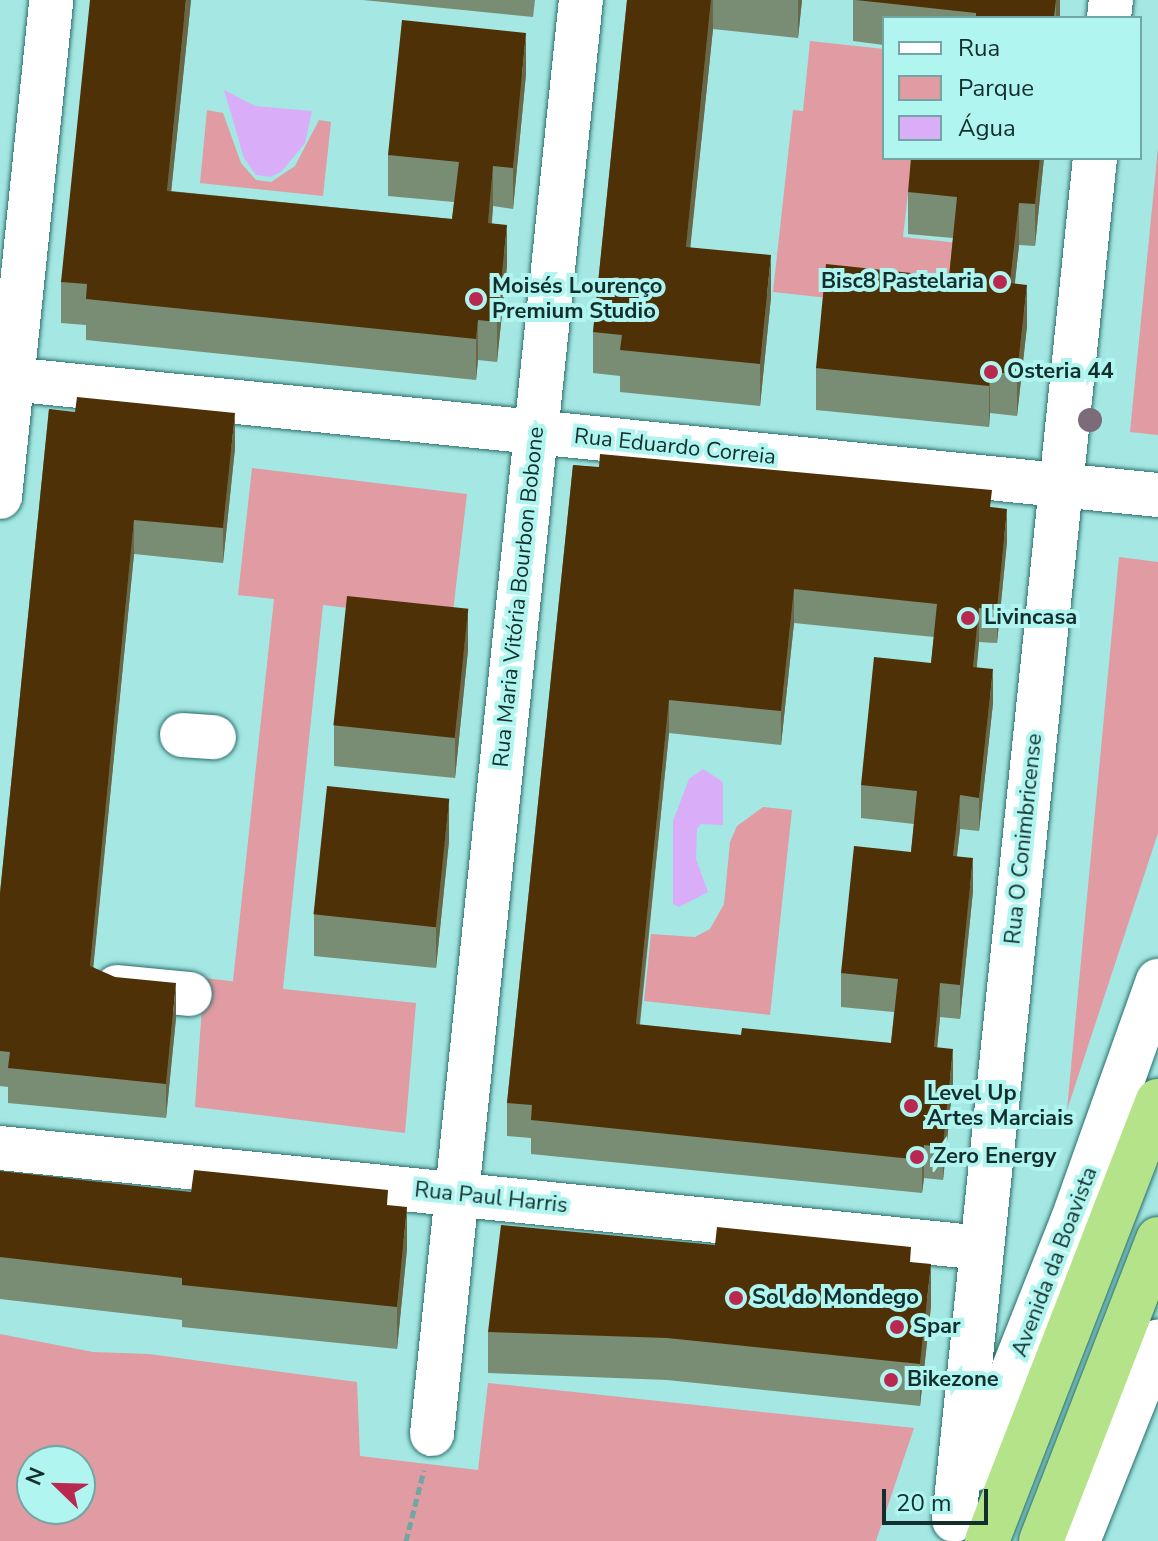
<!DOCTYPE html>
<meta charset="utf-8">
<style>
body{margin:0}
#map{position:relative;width:1158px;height:1541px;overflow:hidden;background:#a4e7e3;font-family:"Nunito Sans",sans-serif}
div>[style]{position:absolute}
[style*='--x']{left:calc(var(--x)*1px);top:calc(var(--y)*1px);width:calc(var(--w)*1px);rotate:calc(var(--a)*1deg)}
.green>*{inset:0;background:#e09ba3}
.water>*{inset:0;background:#daadf9}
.path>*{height:5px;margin-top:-2.5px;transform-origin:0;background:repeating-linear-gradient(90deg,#71a6a2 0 8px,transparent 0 12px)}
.roads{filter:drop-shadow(0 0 2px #2a6e6b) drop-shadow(0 0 2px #2a6e6b)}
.minor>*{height:44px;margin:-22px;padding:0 22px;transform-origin:22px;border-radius:22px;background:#fff}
.highway>*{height:44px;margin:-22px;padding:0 22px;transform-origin:22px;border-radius:22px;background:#b5e38a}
.trees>*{width:24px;height:24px;margin:-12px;border-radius:50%;background:#7c6b78}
.wall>*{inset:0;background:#798c74}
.shaded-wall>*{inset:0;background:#686848;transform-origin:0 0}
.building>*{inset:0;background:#4e3106;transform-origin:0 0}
.dots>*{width:22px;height:22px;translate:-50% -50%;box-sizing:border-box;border:4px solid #b1f5f0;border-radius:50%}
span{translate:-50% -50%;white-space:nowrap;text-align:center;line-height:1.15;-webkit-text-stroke:8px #b1f5f0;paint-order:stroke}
.poi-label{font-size:22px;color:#132f2d;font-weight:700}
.right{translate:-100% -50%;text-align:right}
.left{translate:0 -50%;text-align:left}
.street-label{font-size:22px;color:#132f2d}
.legend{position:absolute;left:882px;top:16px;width:260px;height:144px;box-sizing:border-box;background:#b1f5f0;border:2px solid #72a6a2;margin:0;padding:10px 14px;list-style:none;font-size:24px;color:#132f2d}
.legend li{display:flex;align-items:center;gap:16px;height:40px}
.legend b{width:40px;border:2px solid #72a6a2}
.north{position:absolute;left:16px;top:1445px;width:80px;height:80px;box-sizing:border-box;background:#b1f5f0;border:2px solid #72a6a2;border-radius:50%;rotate:293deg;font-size:22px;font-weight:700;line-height:32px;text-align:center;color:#132f2d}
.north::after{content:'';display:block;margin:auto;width:28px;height:36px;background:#b9294f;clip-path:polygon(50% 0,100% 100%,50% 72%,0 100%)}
.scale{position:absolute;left:882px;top:1489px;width:106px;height:36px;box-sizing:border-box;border:4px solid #132f2d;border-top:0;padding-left:10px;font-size:24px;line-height:28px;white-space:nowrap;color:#132f2d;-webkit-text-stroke:6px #b1f5f0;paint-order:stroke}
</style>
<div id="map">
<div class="green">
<div style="clip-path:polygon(810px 41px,884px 49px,884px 158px,912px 158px,903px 237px,1013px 249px,1005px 317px,773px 292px,793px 110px,803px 111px)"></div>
<div style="clip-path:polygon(207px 110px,223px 113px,241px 163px,256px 180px,271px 182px,295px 166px,319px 120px,331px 122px,323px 196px,200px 183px)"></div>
<div style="clip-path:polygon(1158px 148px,1158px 435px,1130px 432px)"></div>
<div style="clip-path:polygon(252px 468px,467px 494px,452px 620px,323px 605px,283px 989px,416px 1003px,405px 1133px,195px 1107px,204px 978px,239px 982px,233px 981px,274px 599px,238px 595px)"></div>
<div style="clip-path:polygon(1119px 557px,1158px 562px,1158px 833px,1067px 1110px)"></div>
<div style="clip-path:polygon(763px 807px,792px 810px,770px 1015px,644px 1001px,651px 934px,695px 937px,710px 929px,724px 904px,730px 842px,737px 826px)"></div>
<div style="clip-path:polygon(evenodd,0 1334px,93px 1352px,149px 1354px,357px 1382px,360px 1456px,478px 1470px,488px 1383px,914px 1428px,876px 1541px,0 1541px,0 1334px,32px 1461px,80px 1461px,80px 1509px,32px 1509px,32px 1461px)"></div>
</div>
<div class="water">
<div style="clip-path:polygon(224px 90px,255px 106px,312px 111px,305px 143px,282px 171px,271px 177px,256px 175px,244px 158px)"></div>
<div style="clip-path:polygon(703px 769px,723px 782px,723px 825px,701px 824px,697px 829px,696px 859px,708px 892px,679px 907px,673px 904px,673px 821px,689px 779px)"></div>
</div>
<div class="path">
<div style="--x:406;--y:1541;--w:73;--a:-75.8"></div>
</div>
<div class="roads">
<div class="minor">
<div style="--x:1109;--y:18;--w:18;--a:-84"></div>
<div style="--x:0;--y:378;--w:1164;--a:5.77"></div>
<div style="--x:0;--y:497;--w:500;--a:-84.1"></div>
<div style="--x:182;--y:735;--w:32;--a:4"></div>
<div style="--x:117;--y:987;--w:73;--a:5.5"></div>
<div style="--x:0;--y:1148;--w:987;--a:5.81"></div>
<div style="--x:432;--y:1434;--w:1442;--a:-84.07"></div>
<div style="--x:974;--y:1469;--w:266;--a:-68.4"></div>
<div style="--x:1072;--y:1222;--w:256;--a:-70.4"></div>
<div style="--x:954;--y:1520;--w:1369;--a:-84.09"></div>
<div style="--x:1078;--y:1541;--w:215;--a:-68.2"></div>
</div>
<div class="highway">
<div style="--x:987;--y:1541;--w:472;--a:-68.8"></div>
<div style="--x:1041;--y:1541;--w:324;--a:-68.8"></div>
</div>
</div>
<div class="trees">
<div style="left:1090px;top:420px"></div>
</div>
<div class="wall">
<div style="clip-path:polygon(191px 0,171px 191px,452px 219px,454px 202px,388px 196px,388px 155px,526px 74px,513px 209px,493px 206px,492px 223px,507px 265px,497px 362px,478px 360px,476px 380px,86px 340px,86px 325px,61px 323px,61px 282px)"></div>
<div style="clip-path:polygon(363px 0,535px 0,533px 17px)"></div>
<div style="clip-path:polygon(627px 0,802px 0,798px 38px,713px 29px,690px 247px,771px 297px,760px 406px,620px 392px,620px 376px,593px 373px,593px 332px)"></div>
<div style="clip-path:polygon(853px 0,1060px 0,1058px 18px,884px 18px,884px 45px,853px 41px)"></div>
<div style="clip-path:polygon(1044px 158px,1035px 246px,1019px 245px,1015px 283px,1027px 326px,1017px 416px,990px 413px,989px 427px,816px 410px,816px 368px,949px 277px,953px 238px,908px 234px,908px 192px)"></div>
<div style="clip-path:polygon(49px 409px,235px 448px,223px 563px,134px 554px,93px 967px,176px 1018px,166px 1118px,8px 1103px,8px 1087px,0 1086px,0 893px)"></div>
<div style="clip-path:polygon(evenodd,573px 465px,992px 507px,1007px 542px,997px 643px,979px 642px,977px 667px,993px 703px,979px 831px,960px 829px,957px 856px,973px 891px,960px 1019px,940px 1017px,937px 1047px,953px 1082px,943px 1180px,924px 1178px,922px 1193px,531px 1154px,531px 1138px,507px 1136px,507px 1103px,573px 465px,794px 623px,934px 637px,931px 663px,861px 785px,861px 818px,914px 824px,911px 852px,841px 973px,841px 1007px,894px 1012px,891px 1043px,741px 1035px,640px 1025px,669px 733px,781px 745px,794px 623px)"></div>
<div style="clip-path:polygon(468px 650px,455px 778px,334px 766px,334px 725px)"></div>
<div style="clip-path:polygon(449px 841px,436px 968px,314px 956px,314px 914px)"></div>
<div style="clip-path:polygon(0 1171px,191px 1192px,388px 1205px,407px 1249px,397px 1349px,182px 1327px,182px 1320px,0 1299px)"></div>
<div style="clip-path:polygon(715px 1245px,911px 1262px,931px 1306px,920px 1406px,667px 1380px,488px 1373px,488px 1332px)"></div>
</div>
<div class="shaded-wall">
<div style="clip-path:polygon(186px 0,191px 0,167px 232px,167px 191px)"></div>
<div style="clip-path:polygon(711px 0,713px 0,713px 29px,686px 289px,686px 247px)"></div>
<div style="clip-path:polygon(798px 0,802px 0,798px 38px)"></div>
<div style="left:1056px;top:0;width:4px;height:18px"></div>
<div style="clip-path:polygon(526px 33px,526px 74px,513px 209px,513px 168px)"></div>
<div style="clip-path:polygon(1040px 158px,1044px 158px,1035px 246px,1035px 204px)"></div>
<div style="clip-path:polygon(493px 166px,493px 206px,488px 263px,488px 223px)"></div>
<div style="clip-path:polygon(1019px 203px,1019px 245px,1010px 324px,1010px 283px)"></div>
<div style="clip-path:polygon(507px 225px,507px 265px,497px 362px,497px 322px)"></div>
<div style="clip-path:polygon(771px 255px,771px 297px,760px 406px,760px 364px)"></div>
<div style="clip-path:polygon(1027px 285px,1027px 326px,1017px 416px,1017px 374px)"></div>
<div style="clip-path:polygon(478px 320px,478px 360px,476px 380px,476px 339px)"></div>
<div style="clip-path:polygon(990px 372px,990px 413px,989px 427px,989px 386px)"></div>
<div style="clip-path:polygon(235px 413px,235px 448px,223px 563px,223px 528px)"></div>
<div style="clip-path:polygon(1007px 509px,1007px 542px,997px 643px,997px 610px)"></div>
<div style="clip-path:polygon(134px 520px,134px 554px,90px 1001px,90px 966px)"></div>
<div style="clip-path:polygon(794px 589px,794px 623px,781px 745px,781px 711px)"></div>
<div style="clip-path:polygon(468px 608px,468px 650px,455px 778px,455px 737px)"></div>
<div style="clip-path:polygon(979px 608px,979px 642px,973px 700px,973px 667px)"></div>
<div style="clip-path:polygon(993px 669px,993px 703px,979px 831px,979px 798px)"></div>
<div style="clip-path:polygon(669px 700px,669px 733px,636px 1058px,636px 1024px)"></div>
<div style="clip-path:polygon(960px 795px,960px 829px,953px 889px,953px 856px)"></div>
<div style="clip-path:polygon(449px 799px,449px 841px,436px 968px,436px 926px)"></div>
<div style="clip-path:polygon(973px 858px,973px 891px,960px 1019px,960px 985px)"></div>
<div style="clip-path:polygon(176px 983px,176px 1018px,166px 1118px,166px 1084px)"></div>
<div style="clip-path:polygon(940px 983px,940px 1017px,934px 1081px,934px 1047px)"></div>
<div style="clip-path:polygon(953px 1049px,953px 1082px,943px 1180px,943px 1147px)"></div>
<div style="clip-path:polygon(924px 1145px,924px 1178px,922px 1193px,922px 1160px)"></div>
<div style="clip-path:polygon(407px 1207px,407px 1249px,397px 1349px,397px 1307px)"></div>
<div style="clip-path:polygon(931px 1264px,931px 1306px,920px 1406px,920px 1364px)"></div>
</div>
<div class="building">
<div style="clip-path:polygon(90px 0,186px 0,167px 191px,452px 219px,459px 162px,388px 155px,402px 20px,526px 33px,513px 168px,493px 166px,488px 223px,507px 225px,497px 322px,478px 320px,476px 339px,86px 299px,87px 284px,61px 282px)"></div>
<div style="clip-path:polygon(627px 0,711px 0,686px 247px,771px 255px,760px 364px,620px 350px,622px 335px,593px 332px)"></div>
<div style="clip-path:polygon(856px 0,1056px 0,1054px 18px,976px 18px,976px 13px)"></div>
<div style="clip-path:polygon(911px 158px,1040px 158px,1035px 204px,1019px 203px,1010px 283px,1027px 285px,1017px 374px,990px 372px,989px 386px,816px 368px,826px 264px,949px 277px,957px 197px,908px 192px)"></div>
<div style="clip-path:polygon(77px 397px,235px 413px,223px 528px,134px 520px,90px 966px,115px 977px,176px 983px,166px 1084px,8px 1068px,10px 1052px,0 1051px,0 893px,49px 409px,75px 412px)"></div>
<div style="clip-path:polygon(evenodd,600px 454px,992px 490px,990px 507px,1007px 509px,997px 610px,979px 608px,973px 667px,993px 669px,979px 798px,960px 795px,953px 856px,973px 858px,960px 985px,940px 983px,934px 1047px,953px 1049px,943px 1147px,924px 1145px,922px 1160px,531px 1120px,532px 1105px,507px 1103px,573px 465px,599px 467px,600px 454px,794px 589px,937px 604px,931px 663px,874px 657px,861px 785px,917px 791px,911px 852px,854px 846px,841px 973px,898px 979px,891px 1043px,742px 1028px,741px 1035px,636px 1024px,669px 700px,781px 711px,794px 589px)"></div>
<div style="left:347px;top:596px;width:122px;height:130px;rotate:6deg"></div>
<div style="left:327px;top:786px;width:123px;height:129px;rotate:6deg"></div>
<div style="clip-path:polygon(194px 1170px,388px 1190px,387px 1205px,407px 1207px,397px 1307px,182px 1285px,182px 1278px,0 1257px,0 1171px,191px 1192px)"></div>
<div style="clip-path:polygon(501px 1225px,715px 1245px,717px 1227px,911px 1247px,910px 1262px,931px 1264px,920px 1364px,667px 1338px,488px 1332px)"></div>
</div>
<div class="dots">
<div style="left:1000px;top:282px;background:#b9294f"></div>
<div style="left:476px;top:299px;background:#b9294f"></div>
<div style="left:991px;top:372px;background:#b9294f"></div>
<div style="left:968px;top:618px;background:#b9294f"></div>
<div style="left:911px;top:1106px;background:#b9294f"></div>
<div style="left:917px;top:1157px;background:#b9294f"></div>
<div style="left:736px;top:1298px;background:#b9294f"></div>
<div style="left:897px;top:1327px;background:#b9294f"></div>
<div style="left:891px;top:1380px;background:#b9294f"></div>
</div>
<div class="poi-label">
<span class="right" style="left:984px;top:282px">Bisc8 Pastelaria</span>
<span class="left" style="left:492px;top:299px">Moisés Lourenço<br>Premium Studio</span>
<span class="left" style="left:1007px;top:372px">Osteria 44</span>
<span class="left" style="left:984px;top:618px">Livincasa</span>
<span class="left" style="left:927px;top:1106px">Level Up<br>Artes Marciais</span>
<span class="left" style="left:933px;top:1157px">Zero Energy</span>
<span class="left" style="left:752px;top:1298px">Sol do Mondego</span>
<span class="left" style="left:913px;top:1327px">Spar</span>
<span class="left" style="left:907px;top:1380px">Bikezone</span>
</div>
<div class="street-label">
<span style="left:675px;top:447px;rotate:6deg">Rua Eduardo Correia</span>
<span style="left:519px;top:597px;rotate:-84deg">Rua Maria Vitória Bourbon Bobone</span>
<span style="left:1024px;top:839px;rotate:-84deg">Rua O Conimbricense</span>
<span style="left:491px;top:1198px;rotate:6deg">Rua Paul Harris</span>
<span style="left:1055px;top:1262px;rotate:-69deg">Avenida da Boavista</span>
</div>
<ul class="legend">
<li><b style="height:10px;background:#fff"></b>Rua</li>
<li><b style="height:22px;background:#e09ba3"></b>Parque</li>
<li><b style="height:22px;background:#daadf9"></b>Água</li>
</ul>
<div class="north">N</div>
<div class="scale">20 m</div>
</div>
